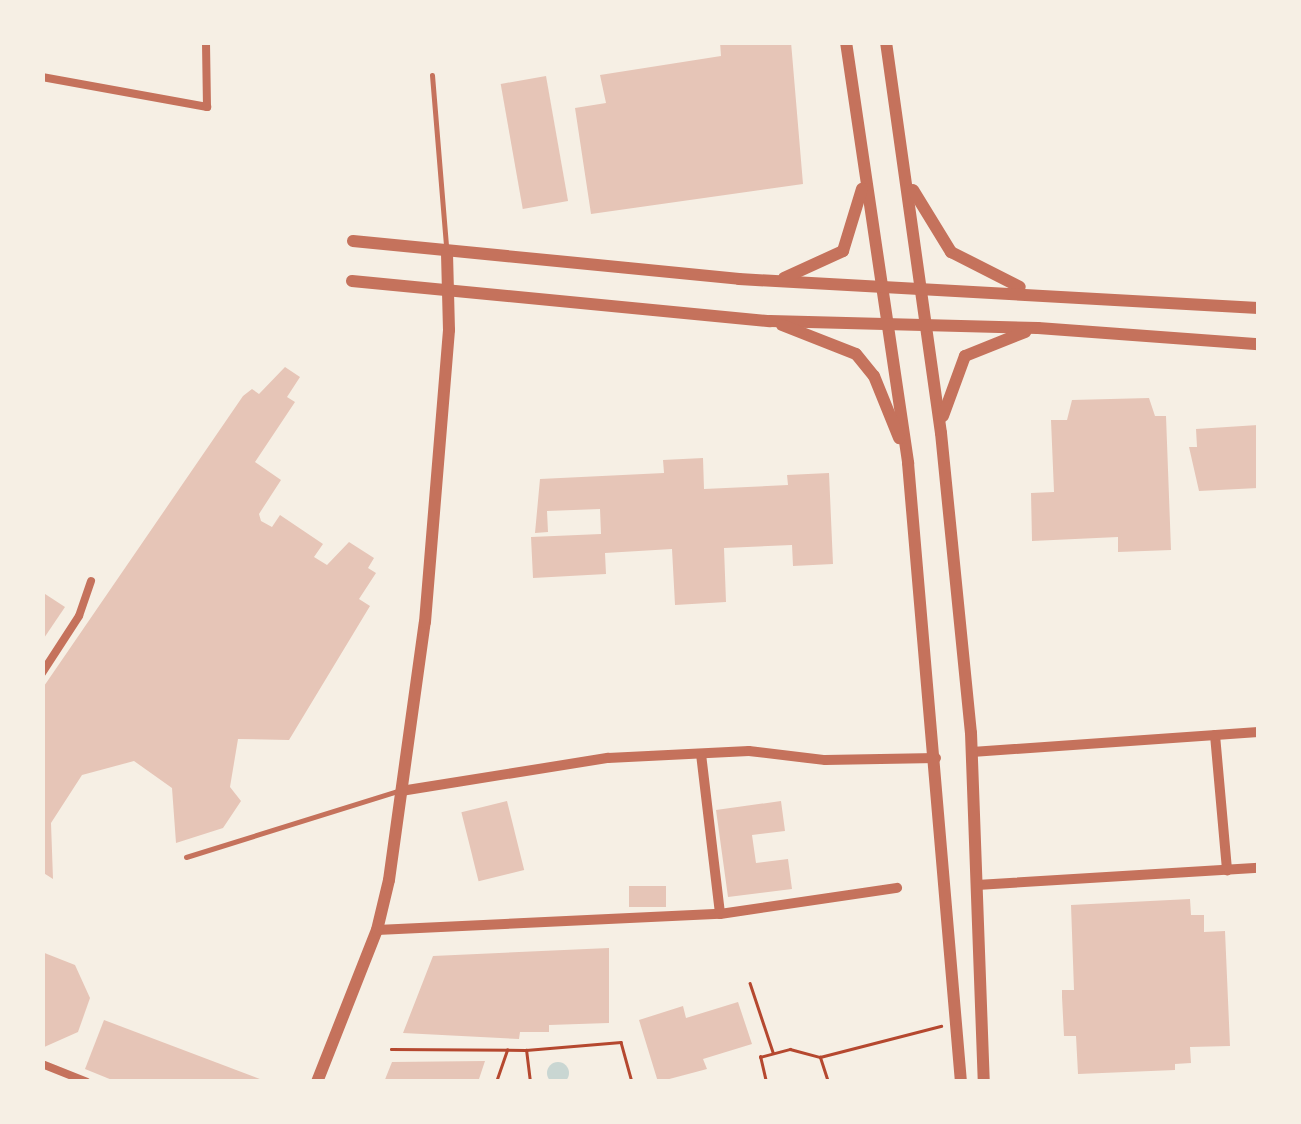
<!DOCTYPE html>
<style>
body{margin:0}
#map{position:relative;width:1301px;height:1124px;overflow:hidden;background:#f6efe4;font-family:Barlow,sans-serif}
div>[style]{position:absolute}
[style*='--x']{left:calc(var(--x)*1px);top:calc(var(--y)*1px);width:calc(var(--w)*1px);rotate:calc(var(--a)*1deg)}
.water>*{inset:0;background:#c9d6d2}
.round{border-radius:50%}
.building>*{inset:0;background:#e6c5b7;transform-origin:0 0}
.path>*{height:2.5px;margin:-1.25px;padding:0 1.25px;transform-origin:1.25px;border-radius:1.25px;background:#b5482f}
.service>*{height:5px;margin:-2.5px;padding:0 2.5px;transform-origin:2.5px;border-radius:2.5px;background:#c5725c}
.pedestrian>*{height:8px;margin:-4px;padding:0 4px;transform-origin:4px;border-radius:4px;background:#c5725c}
.minor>*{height:10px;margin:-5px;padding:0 5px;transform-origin:5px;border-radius:5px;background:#c5725c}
.tertiary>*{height:12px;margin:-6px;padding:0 6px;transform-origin:6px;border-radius:6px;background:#c5725c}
span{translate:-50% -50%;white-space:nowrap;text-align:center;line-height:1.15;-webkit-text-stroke:10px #f6efe4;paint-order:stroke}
.frame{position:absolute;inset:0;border:45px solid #f6efe4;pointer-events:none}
</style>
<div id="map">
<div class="water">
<div class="round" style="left:547px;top:1062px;width:22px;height:22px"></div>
</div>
<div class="building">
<div style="clip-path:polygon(720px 42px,791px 42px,803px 184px,591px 214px,575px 108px,606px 103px,600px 75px,721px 56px)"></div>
<div style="left:546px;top:76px;width:127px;height:46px;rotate:80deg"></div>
<div style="clip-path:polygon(285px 367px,300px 377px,287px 397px,295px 402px,255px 462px,281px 480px,259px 514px,261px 521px,272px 527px,280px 515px,323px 544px,314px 557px,327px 565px,349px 542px,374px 558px,368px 568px,376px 573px,359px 599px,370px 606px,289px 740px,238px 739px,230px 787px,241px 801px,223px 828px,176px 843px,172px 788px,134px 761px,82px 775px,51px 823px,53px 879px,42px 872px,42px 689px,243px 396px,252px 389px,259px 394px)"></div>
<div style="clip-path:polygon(1149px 398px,1155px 416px,1166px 416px,1171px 550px,1118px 552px,1118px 537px,1032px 541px,1031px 493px,1054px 492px,1051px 420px,1067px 420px,1072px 400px)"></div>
<div style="clip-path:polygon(1258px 425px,1258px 488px,1199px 491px,1189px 447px,1197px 447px,1196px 429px)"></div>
<div style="clip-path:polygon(703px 458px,704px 489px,788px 485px,787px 475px,829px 473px,833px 564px,793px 566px,792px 545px,724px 548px,726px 602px,675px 605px,672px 549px,605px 553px,606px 574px,533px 578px,531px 537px,601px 534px,600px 509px,547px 511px,548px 532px,535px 533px,540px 479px,664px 473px,663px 460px)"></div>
<div style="clip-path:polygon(42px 592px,65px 607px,42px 641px)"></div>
<div style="left:507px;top:801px;width:71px;height:47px;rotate:76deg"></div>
<div style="clip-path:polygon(781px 801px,785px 831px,752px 835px,756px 863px,788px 859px,792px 889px,728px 897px,716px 810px)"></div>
<div style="left:666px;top:886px;width:21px;height:37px;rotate:90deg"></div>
<div style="clip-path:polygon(1190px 899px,1191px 915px,1204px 915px,1204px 932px,1225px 931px,1230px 1046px,1190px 1047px,1191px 1063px,1175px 1064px,1175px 1070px,1078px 1074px,1076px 1036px,1064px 1036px,1062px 997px,1062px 990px,1074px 990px,1071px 905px)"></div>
<div style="clip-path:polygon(609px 948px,609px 1023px,549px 1025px,549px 1032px,520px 1032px,519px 1039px,403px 1033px,433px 956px)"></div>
<div style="clip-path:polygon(42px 952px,75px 965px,90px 998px,78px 1032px,42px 1048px)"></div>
<div style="clip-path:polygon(738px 1002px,752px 1044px,703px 1059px,707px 1069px,658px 1082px,639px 1020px,683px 1006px,686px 1018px)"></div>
<div style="clip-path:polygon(104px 1020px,265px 1081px,265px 1082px,117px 1082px,85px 1069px)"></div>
<div style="clip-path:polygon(485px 1061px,478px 1082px,384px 1082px,392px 1062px)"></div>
</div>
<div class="path">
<div style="--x:750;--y:983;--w:73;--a:71.6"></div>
<div style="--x:391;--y:1049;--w:134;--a:0.4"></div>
<div style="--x:496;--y:1082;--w:34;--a:-71"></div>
<div style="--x:530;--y:1082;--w:32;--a:-97"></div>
<div style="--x:526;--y:1050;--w:95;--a:-4.8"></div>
<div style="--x:621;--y:1042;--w:41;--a:74.6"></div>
<div style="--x:766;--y:1082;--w:26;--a:-103"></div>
<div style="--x:760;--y:1057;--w:31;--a:-15"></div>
<div style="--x:790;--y:1049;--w:31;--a:15"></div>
<div style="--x:828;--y:1082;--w:26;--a:-108"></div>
<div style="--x:820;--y:1057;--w:125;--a:-14.4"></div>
</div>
<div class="service">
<div style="--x:432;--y:75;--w:173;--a:85.3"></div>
<div style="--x:186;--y:857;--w:222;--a:-17.3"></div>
</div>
<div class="pedestrian">
<div style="--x:42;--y:77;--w:168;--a:10.3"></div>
<div style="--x:207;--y:107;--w:65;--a:-90.9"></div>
<div style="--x:42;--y:673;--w:68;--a:-57"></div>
<div style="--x:79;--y:616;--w:37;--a:-71"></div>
<div style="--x:42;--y:1064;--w:48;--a:21.8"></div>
</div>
<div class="minor">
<div style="--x:1215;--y:735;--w:136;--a:84.9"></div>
<div style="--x:972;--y:752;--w:287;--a:-4"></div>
<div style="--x:701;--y:754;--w:161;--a:83.2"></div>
<div style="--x:401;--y:791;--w:210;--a:-9.1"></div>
<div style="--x:608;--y:758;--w:141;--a:-2.8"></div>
<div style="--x:749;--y:751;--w:77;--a:6.8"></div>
<div style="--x:825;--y:760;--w:111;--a:-1"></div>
<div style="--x:977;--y:885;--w:282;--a:-3.5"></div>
<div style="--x:377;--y:930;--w:343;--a:-2.7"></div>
<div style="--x:720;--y:914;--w:179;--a:-8.4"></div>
</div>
<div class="tertiary">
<div style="--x:846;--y:42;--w:426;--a:81.6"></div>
<div style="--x:908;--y:463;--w:621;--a:85.11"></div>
<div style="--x:886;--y:42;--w:395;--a:82"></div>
<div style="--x:941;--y:433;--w:301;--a:84.3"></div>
<div style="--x:971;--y:733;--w:349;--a:87.9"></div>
<div style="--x:913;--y:190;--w:73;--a:58.5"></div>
<div style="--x:951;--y:252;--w:77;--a:26.9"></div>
<div style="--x:353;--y:241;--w:388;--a:5.6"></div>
<div style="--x:739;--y:279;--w:520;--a:3.2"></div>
<div style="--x:784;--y:278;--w:65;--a:-24.6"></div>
<div style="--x:843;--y:251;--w:65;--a:-73"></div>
<div style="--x:352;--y:281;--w:420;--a:5.5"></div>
<div style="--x:770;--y:321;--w:268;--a:1.5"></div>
<div style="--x:1038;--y:328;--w:221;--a:4.2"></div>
<div style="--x:782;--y:325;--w:79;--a:21.4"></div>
<div style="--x:856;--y:354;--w:28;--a:51"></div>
<div style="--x:874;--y:376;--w:67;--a:68"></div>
<div style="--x:943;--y:416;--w:64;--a:-69.9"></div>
<div style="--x:965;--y:356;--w:65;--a:-21.8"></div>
<div style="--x:317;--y:1082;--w:163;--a:-68.5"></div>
<div style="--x:377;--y:930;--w:51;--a:-76.5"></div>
<div style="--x:389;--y:880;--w:260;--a:-82.1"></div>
<div style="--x:425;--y:622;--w:293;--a:-85.3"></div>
<div style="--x:449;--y:330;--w:75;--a:-91.5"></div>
</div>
<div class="frame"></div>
</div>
